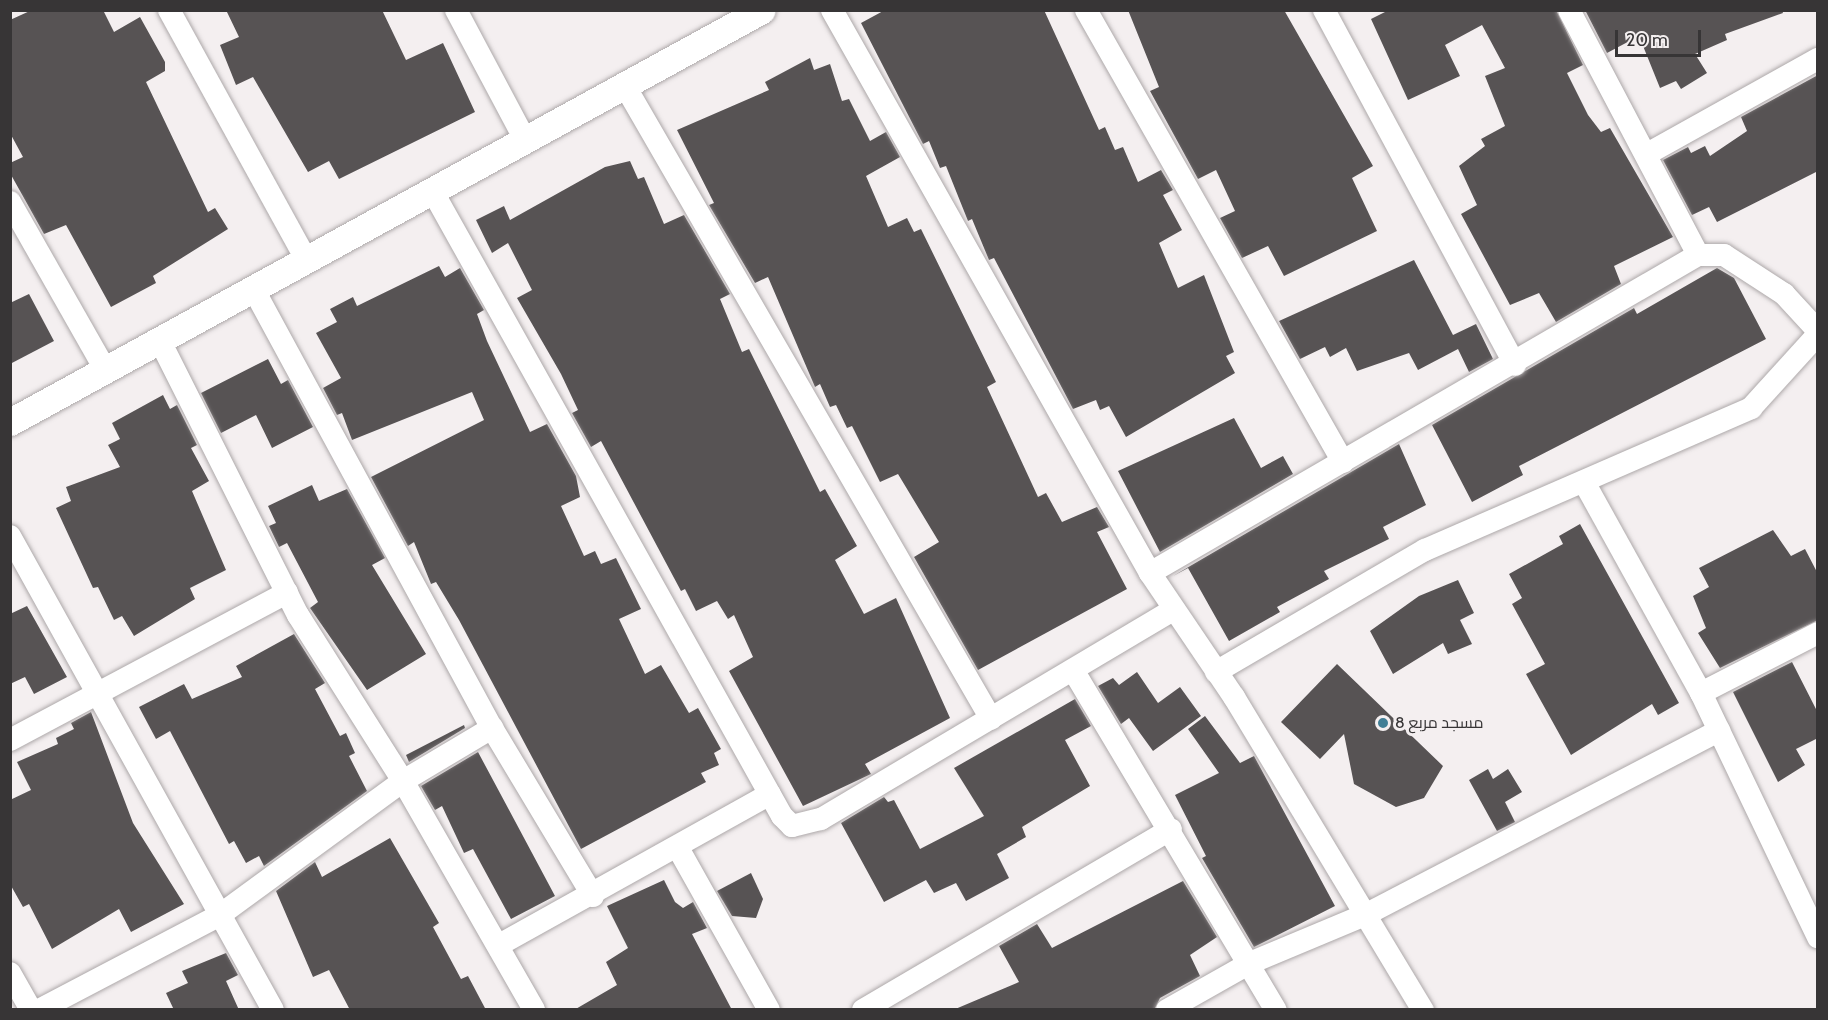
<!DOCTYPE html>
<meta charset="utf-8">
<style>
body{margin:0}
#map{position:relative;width:1828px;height:1020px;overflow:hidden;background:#f4eff0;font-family:Cabin,Cairo,sans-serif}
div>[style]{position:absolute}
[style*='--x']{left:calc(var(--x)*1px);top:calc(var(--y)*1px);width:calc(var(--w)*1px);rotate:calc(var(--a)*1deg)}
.building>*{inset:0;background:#575354}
.roads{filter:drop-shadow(0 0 2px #ada8a9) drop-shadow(0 0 2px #ada8a9)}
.minor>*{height:22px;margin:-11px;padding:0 11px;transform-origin:11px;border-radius:11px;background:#fff}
.tertiary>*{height:27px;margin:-13.5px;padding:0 13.5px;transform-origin:13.5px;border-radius:13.5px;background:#fff}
.dots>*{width:16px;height:16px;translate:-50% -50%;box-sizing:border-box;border:3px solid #f4eff0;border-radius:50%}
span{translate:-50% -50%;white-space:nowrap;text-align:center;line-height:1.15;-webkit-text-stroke:6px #f4eff0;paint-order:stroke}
.poi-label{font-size:16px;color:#373536}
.left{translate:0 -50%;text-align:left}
.frame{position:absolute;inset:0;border:12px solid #373536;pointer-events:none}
.scale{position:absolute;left:1615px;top:30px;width:86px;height:27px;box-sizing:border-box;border:3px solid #373536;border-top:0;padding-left:8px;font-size:18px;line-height:21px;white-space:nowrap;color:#373536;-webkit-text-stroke:4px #f4eff0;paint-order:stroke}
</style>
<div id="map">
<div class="building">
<div style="clip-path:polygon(32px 10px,103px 10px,114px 32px,140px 17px,165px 62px,165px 71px,146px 82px,208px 212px,215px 208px,228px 229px,153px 276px,156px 283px,111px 307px,66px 225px,44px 234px,10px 173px,10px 163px,23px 157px,10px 133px,10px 20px)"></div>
<div style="clip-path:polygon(226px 10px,382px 10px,406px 60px,443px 43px,475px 112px,339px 179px,329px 161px,308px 172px,253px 77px,236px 85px,220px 45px,239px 37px)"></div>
<div style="clip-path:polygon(885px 10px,1044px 10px,1099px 130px,1105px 127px,1115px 150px,1123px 147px,1138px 182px,1161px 170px,1173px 190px,1163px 195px,1182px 230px,1159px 243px,1178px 288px,1204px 275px,1234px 352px,1226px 356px,1235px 373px,1126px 437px,1109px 406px,1100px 410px,1096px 400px,1073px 409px,994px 258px,989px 260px,972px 219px,968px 221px,946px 166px,940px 168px,929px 141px,923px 144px,861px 23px)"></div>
<div style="clip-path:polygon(1128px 10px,1284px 10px,1373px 166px,1352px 178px,1377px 231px,1284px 276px,1268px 246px,1242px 258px,1220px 218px,1235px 211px,1216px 170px,1198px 179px,1150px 91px,1159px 87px)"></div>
<div style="clip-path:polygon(1389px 10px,1556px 10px,1583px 65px,1567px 73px,1588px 115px,1601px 132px,1610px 128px,1673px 237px,1614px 266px,1621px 284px,1556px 322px,1539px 293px,1510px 305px,1461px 214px,1477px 205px,1459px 166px,1485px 146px,1481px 139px,1505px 126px,1485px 76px,1505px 68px,1482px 25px,1445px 45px,1460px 76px,1408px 100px,1371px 19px)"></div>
<div style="clip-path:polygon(1585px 10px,1782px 10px,1783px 13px,1725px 34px,1727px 40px,1695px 54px,1707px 73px,1681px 89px,1676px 81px,1660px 88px,1639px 36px,1607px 53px)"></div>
<div style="clip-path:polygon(810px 58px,814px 70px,830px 64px,842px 101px,849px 99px,870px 141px,886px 132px,900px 157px,866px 176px,888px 227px,907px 218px,914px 232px,921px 229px,996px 382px,987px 387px,1038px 497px,1046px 493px,1062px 522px,1097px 507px,1109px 527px,1097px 532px,1127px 589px,978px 670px,914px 557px,939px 542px,898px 474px,880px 482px,852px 426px,847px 428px,836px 405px,830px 407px,820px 384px,815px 387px,768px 277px,755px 283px,709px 205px,714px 203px,677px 130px,769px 90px,765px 82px)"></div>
<div style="clip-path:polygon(1818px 75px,1818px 171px,1717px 222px,1709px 207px,1692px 215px,1663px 160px,1688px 147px,1691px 153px,1705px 146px,1710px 156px,1747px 131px,1741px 117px)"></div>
<div style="clip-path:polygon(630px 161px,638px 179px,644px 177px,664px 224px,684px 215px,730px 294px,720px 299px,742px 352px,749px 349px,820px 492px,825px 489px,857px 546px,835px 560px,864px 614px,896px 598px,950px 718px,865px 764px,871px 774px,803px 806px,729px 671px,753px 657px,734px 615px,728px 619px,717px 601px,696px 611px,685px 589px,681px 591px,601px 441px,591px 447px,572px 413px,578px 410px,561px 374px,517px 298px,532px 290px,508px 243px,492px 253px,476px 220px,504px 206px,510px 220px,605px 167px)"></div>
<div style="clip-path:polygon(1414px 260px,1453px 335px,1476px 324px,1493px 359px,1469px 372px,1458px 349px,1418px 370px,1409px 353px,1357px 371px,1346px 348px,1330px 357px,1325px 347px,1300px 359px,1279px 321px)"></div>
<div style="clip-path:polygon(439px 266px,445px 277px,460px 268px,484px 310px,477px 314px,487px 341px,530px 432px,547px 424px,576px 476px,580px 497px,561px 506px,584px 556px,595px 551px,601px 564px,616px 558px,641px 609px,619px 619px,645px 674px,661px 665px,689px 713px,698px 708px,721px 749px,714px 753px,719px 765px,701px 773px,706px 782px,581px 849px,459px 620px,436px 582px,431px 584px,414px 542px,408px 546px,371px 477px,484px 420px,472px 392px,352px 440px,342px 413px,337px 415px,323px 388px,341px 378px,316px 333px,337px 322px,330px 309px,353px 297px,357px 306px)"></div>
<div style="clip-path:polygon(1717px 268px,1734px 278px,1766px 339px,1519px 466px,1523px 475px,1472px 502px,1432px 425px,1634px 308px,1637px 314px)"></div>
<div style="clip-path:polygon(29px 294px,54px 341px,10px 364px,10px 303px)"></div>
<div style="clip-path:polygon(268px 359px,281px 384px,288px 380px,313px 427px,272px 448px,256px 415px,221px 433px,201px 393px)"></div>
<div style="clip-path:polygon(163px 395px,170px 409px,177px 405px,197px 445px,191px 448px,209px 481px,192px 491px,226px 570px,190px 588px,195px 599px,134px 636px,122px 616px,114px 620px,98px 587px,93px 588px,56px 508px,71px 501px,66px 487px,120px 467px,108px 445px,120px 439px,112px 423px)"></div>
<div style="clip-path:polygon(1234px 418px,1261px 468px,1283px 456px,1293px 474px,1160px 552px,1118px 471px)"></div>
<div style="clip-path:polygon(1399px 444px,1426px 505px,1383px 527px,1389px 539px,1324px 571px,1329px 579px,1277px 607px,1280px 612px,1229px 641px,1188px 568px,1173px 576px)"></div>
<div style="clip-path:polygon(312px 485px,319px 501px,347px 489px,385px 558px,372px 565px,426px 654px,367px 690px,310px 608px,318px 602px,287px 543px,279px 547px,269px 526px,276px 523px,268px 506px)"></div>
<div style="clip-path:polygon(1580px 524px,1679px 703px,1658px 715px,1652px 704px,1571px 755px,1526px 674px,1545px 664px,1512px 604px,1522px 598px,1509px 574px,1563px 544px,1559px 536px)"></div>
<div style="clip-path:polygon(1773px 530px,1791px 556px,1805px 549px,1818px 574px,1818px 620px,1720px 668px,1698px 633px,1706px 628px,1693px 596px,1709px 587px,1699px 568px)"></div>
<div style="clip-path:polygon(1458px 580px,1474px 613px,1460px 620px,1472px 644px,1448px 654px,1443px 643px,1393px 674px,1370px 631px,1419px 596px)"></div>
<div style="clip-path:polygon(27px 606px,67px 677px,34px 694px,25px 677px,10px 684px,10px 614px)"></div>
<div style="clip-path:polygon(294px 634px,325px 683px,315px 689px,340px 736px,346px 733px,355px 753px,349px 756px,367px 791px,264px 866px,259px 856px,246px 863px,234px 841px,229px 844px,170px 731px,156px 739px,139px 707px,184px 684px,192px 699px,242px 677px,236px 666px)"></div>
<div style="clip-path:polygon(1792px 662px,1818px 713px,1818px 738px,1796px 749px,1805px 765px,1778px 782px,1733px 692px)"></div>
<div style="clip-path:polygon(1337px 664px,1443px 766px,1424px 798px,1396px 807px,1354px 784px,1344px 734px,1320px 759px,1281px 722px)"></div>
<div style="clip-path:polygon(1137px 672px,1158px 703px,1180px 687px,1201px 716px,1153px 751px,1129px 718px,1121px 724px,1098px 686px,1113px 678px,1119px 685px)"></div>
<div style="clip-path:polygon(1075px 699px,1091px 726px,1065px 740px,1090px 786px,1022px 827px,1026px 837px,997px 854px,1009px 878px,966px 901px,956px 883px,934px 893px,926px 880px,884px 902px,841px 823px,884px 797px,888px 802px,894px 800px,920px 849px,984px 816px,954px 768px)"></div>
<div style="clip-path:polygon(91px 712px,133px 823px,184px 904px,131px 932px,119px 909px,52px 949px,29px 904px,23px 907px,10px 884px,10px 800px,31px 790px,17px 762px,58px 744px,56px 738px,74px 729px,71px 723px)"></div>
<div style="clip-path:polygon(1205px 716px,1240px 763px,1254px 756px,1335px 906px,1254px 947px,1202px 858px,1206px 856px,1175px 795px,1219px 773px,1188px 729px)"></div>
<div style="clip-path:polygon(464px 725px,465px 728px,409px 762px,406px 755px)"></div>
<div style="clip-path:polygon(478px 752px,555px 896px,511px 919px,473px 849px,464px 853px,442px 806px,435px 810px,421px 786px)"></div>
<div style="clip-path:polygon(1488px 769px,1493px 779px,1508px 769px,1522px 792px,1505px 802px,1515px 822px,1497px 831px,1469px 780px)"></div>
<div style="clip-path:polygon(390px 838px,439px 923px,433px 927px,461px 979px,468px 976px,486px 1010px,350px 1010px,329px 970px,313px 977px,276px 891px,315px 862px,322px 877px)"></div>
<div style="clip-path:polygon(751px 873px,763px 899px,756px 918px,732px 916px,717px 891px)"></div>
<div style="clip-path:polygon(664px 880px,675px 902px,683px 908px,693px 902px,707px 928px,692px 934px,732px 1010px,574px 1010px,617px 985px,606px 962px,628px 948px,607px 906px)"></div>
<div style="clip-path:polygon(1183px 881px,1217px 937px,1190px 955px,1200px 976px,1160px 998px,1154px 1010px,953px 1010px,1019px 982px,999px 946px,1037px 924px,1052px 948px)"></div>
<div style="clip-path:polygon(226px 953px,238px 975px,226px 981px,239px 1010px,174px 1010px,166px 993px,188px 983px,182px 971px)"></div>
</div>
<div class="roads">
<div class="minor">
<div style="--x:169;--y:10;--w:286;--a:61.2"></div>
<div style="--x:456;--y:10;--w:147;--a:62"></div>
<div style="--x:832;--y:10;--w:647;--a:60.54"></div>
<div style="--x:1150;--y:573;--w:150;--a:55.9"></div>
<div style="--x:1234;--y:697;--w:366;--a:58.9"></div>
<div style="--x:1086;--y:10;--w:520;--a:60.38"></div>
<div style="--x:1324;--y:10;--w:403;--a:61.7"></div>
<div style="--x:1569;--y:10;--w:277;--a:62.2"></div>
<div style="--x:625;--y:86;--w:731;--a:59.96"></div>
<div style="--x:1647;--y:154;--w:196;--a:-29.1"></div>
<div style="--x:433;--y:192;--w:715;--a:60.78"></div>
<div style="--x:782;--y:816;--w:14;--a:45"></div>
<div style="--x:792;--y:826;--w:30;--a:-14"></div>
<div style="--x:821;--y:819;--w:409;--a:-30.7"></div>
<div style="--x:10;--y:202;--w:194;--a:60.4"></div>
<div style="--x:254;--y:290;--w:498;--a:61.5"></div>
<div style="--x:492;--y:728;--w:196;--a:59"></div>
<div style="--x:159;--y:339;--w:309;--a:63.3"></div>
<div style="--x:298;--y:615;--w:196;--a:57.7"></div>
<div style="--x:403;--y:781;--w:264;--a:60.2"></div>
<div style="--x:1584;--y:482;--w:241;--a:61"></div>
<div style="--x:1701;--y:693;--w:271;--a:64.4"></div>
<div style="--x:10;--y:536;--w:542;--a:60.98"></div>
<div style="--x:1150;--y:573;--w:634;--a:-30.13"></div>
<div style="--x:1698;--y:255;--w:26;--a:0"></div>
<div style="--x:1724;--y:255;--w:72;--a:33"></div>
<div style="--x:1784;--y:294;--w:50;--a:47.4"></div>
<div style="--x:1073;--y:670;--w:396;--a:59.2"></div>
<div style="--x:1216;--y:672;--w:242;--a:-30.3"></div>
<div style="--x:1425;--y:550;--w:356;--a:-23.5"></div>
<div style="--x:1751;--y:408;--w:100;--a:-47.8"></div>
<div style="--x:1701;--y:693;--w:131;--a:-27.1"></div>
<div style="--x:10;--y:740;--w:314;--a:-28"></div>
<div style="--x:678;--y:848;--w:186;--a:60.7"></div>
<div style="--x:499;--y:945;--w:310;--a:-29.1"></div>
<div style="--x:10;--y:973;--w:43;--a:60.4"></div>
<div style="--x:39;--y:1010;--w:204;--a:-27.7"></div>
<div style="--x:220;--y:915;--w:227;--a:-36.2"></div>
<div style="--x:403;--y:781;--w:104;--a:-30.8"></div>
<div style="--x:863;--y:1010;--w:357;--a:-30.4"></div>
<div style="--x:1167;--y:1010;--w:95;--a:-29.5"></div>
<div style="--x:1250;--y:963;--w:127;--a:-22.7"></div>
<div style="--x:1367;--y:914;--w:397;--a:-27.5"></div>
</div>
<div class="tertiary">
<div style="--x:10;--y:422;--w:857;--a:-28.72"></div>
</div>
</div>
<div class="dots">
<div style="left:1383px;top:723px;background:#417e95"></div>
</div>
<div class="poi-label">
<span class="left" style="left:1395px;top:723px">مسجد مربع 8</span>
</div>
<div class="frame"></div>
<div class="scale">20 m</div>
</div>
